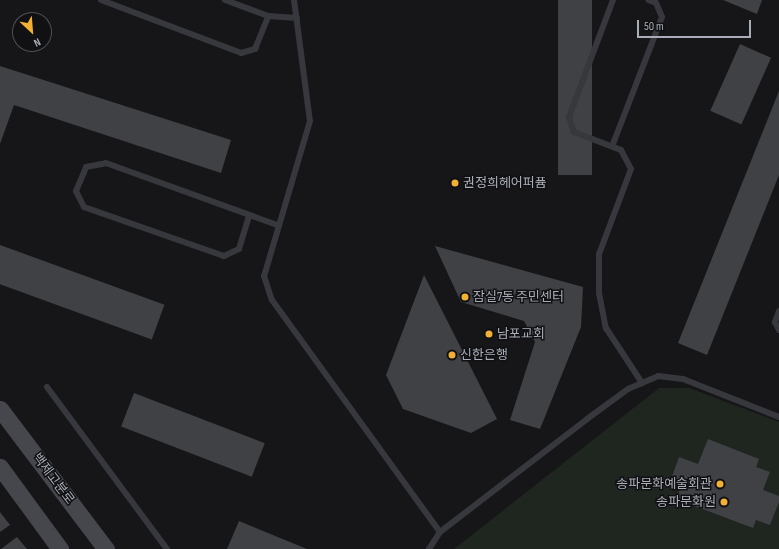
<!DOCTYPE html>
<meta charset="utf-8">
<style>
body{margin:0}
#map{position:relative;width:779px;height:549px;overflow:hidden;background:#161618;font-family:"Sofia Sans Condensed","Noto Sans KR",sans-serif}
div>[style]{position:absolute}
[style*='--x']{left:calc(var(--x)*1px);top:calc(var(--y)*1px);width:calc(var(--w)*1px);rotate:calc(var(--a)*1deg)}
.green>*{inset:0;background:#1e261f}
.building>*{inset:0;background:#404145;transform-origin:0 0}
.service>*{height:6px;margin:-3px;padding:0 3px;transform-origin:3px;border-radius:3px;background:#37383d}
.secondary>*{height:17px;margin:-8.5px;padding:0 8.5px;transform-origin:8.5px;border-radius:8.5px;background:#45474d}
.dots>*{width:11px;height:11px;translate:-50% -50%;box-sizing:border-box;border:2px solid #111113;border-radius:50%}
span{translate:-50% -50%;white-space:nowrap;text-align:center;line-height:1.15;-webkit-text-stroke:3px #111113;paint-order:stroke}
.poi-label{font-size:13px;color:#a8adb8}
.left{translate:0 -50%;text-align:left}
.right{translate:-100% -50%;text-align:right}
.street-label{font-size:13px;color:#a8adb8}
.north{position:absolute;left:12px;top:12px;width:40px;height:40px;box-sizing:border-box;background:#111113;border:1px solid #4d4f55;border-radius:50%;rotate:154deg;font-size:11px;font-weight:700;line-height:16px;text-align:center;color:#a8adb8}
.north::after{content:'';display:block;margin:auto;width:14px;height:18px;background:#f2b134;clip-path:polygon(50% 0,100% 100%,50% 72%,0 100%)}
.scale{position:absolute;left:637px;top:20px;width:114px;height:18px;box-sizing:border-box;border:2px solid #a8adb8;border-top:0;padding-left:5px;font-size:12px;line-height:14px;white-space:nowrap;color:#a8adb8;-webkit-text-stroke:3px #111113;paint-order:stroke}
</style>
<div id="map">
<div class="green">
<div style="clip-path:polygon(659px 388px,689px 388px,779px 422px,779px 549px,454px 549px)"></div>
</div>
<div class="building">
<div style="left:558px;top:0;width:34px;height:175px"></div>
<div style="clip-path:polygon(723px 0,762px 0,757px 14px)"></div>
<div style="left:740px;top:44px;width:34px;height:73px;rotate:24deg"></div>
<div style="clip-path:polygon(0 66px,231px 140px,221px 173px,14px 105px,0 144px)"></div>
<div style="clip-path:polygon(779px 91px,779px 175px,707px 355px,678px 343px)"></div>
<div style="left:0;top:245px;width:175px;height:37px;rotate:20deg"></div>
<div style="clip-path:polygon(435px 246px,583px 287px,581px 327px,540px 429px,510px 420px,535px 342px,524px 321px,461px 302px)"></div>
<div style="clip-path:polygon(424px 275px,497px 419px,471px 433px,403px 409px,386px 375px)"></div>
<div style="left:134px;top:393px;width:140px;height:36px;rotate:21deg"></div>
<div style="clip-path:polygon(708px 439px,759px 459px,756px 467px,770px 472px,763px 490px,779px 496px,779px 502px,770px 525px,756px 520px,753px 528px,676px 499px,681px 486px,670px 482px,679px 457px,698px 464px)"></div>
<div style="clip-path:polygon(0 512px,10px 525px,0 532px)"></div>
<div style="clip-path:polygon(239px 521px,307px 549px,227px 549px)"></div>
<div style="clip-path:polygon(17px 537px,27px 549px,1px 549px)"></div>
</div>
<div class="service">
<div style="--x:101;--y:0;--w:150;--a:20.7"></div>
<div style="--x:241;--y:53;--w:15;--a:-16"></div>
<div style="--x:255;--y:49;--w:35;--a:-68"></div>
<div style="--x:225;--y:0;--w:46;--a:20.4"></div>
<div style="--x:268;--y:16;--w:29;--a:4"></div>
<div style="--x:294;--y:0;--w:122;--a:82.5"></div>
<div style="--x:310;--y:121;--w:162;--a:106.5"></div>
<div style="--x:264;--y:276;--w:25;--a:72"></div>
<div style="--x:272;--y:300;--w:286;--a:54.1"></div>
<div style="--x:613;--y:0;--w:125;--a:110.6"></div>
<div style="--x:569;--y:117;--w:16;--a:72"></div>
<div style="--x:574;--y:132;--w:50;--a:21"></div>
<div style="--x:621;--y:150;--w:21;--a:62"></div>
<div style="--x:631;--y:169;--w:91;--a:110.6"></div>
<div style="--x:599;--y:254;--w:39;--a:90"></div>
<div style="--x:599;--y:293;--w:36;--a:79"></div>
<div style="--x:606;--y:328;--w:66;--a:56.8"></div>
<div style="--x:613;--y:144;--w:136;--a:-68.9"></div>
<div style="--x:662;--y:17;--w:15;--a:-113"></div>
<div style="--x:656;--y:3;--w:8;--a:-157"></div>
<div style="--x:249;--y:216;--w:34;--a:107"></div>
<div style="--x:239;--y:249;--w:17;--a:155"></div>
<div style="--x:224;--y:256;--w:148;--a:-160.7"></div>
<div style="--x:84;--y:207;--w:18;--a:-117"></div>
<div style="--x:76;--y:191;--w:26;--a:-67"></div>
<div style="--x:86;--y:167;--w:20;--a:-11"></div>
<div style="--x:106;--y:163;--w:182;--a:19.9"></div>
<div style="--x:779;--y:311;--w:12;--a:110"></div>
<div style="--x:775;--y:322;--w:9;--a:63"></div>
<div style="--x:47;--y:387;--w:202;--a:53.5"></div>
<div style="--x:429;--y:549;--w:20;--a:-57"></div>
<div style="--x:440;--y:532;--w:185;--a:-37.5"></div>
<div style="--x:587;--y:419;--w:51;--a:-36.2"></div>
<div style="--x:628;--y:389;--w:33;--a:-23"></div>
<div style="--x:658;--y:376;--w:25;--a:7"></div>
<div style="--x:683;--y:379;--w:103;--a:21.6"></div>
</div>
<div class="secondary">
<div style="--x:0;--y:409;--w:176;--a:52.9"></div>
<div style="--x:0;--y:467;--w:102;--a:53.8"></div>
</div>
<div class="dots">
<div style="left:455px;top:183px;background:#f2b134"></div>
<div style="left:465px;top:297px;background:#f2b134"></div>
<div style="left:489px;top:334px;background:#f2b134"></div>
<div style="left:452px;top:355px;background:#f2b134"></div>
<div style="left:720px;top:484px;background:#f2b134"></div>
<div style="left:724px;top:502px;background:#f2b134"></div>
</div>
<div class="poi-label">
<span class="left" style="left:463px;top:183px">권정희헤어퍼퓸</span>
<span class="left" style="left:473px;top:297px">잠실7동 주민센터</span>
<span class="left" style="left:497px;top:334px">남포교회</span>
<span class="left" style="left:460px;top:355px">신한은행</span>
<span class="right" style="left:712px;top:484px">송파문화예술회관</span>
<span class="right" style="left:716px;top:502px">송파문화원</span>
</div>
<div class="street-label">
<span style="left:53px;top:479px;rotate:53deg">백제고분로</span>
</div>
<div class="north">N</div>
<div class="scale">50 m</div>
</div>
